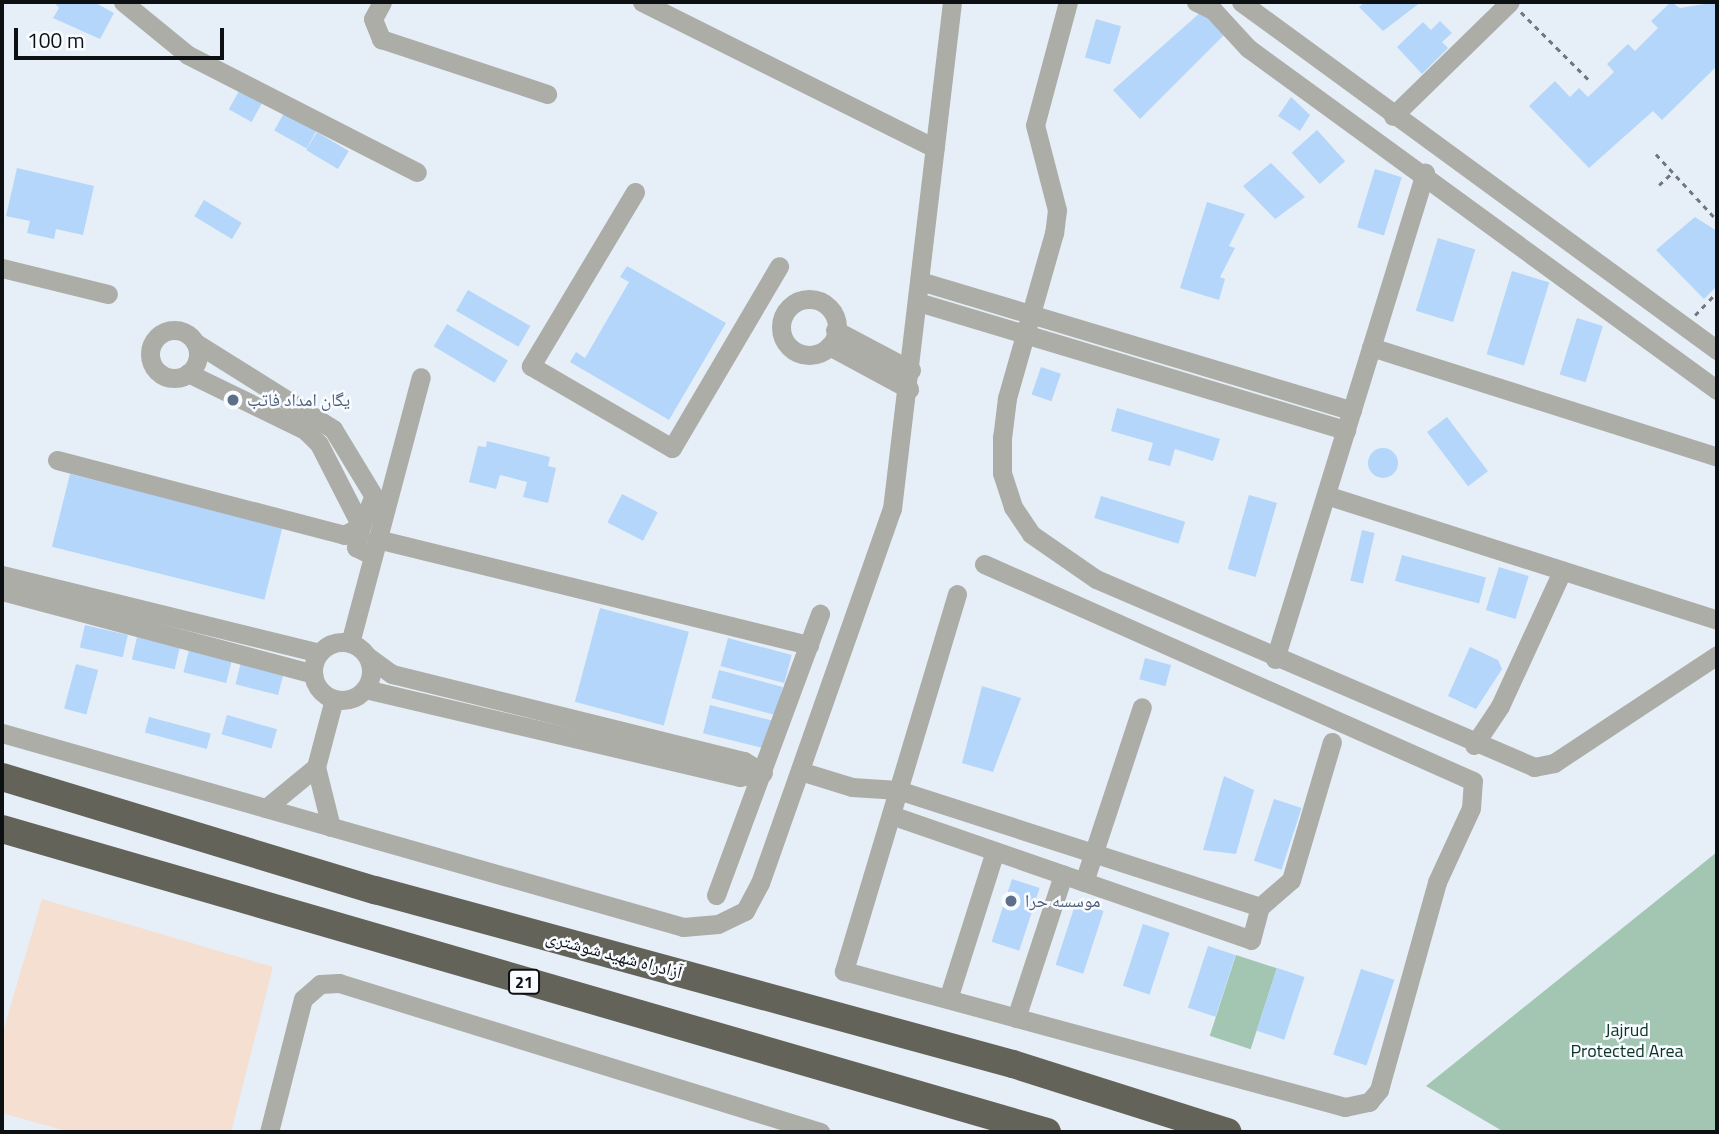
<!DOCTYPE html>
<meta charset="utf-8">
<style>
body{margin:0}
#map{position:relative;width:1719px;height:1134px;overflow:hidden;background:#e6eff8;font-family:"Titillium Web","Noto Naskh Arabic",sans-serif}
div>[style]{position:absolute}
[style*='--x']{left:calc(var(--x)*1px);top:calc(var(--y)*1px);width:calc(var(--w)*1px);rotate:calc(var(--a)*1deg)}
.industrial>*{inset:0;background:#f4dfd1}
.green>*{inset:0;background:#a2c6b1;transform-origin:0 0}
.building>*{inset:0;background:#b3d6fa;transform-origin:0 0}
.round{border-radius:50%}
.path>*{height:2.5px;margin-top:-1.25px;transform-origin:0;background:repeating-linear-gradient(90deg,#71777c 0 5px,transparent 0 10px)}
.minor>*{height:19px;margin:-9.5px;padding:0 9.5px;transform-origin:9.5px;border-radius:9.5px;background:#adada8}
.minor>.ring{margin:-9.5px;padding:0;box-sizing:content-box;background:none;border:19px solid #adada8;border-radius:50%}
.highway>*{height:28px;margin:-14px;padding:0 14px;transform-origin:14px;border-radius:14px;background:#63635a}
.dots>*{width:19px;height:19px;translate:-50% -50%;box-sizing:border-box;border:4px solid #f8fbff;border-radius:50%}
span{translate:-50% -50%;white-space:nowrap;text-align:center;line-height:1.15;-webkit-text-stroke:5px #f8fbff;paint-order:stroke}
.shield-label span{padding:2px 5px;background:#f8fbff;border:2px solid;border-radius:5px;-webkit-text-stroke-width:0}
.shield-label{font-size:16px;color:#0d1013;font-weight:700}
.service-label{font-size:18px;color:#4e5e75}
.left{translate:0 -50%;text-align:left}
.street-label{font-size:18px;color:#0d1013}
.park-label{font-size:18px;color:#0c3422}
.frame{position:absolute;inset:0;border:4px solid #0d1013;pointer-events:none}
.scale{position:absolute;left:14px;top:28px;width:210px;height:32px;box-sizing:border-box;border:4px solid #0d1013;border-top:0;padding-left:9px;font-size:21px;line-height:24px;white-space:nowrap;color:#0d1013;-webkit-text-stroke:5px #f8fbff;paint-order:stroke}
</style>
<div id="map">
<div class="industrial">
<div style="clip-path:polygon(42px 899px,273px 967px,231px 1132px,70px 1132px,2px 1113px,2px 1035px)"></div>
</div>
<div class="green">
<div style="clip-path:polygon(1717px 852px,1717px 1132px,1504px 1132px,1426px 1086px)"></div>
<div style="left:1236px;top:955px;width:43px;height:85px;rotate:18deg"></div>
</div>
<div class="building">
<div style="clip-path:polygon(54px 2px,94px 2px,114px 13px,100px 39px,53px 18px,59px 8px)"></div>
<div style="clip-path:polygon(1365px 2px,1421px 2px,1383px 31px,1359px 7px)"></div>
<div style="clip-path:polygon(1671px 2px,1680px 8px,1717px 2px,1717px 66px,1662px 120px,1653px 111px,1589px 168px,1529px 106px,1555px 81px,1570px 97px,1579px 88px,1588px 97px,1614px 72px,1607px 64px,1628px 44px,1635px 51px,1658px 28px,1651px 21px)"></div>
<div style="clip-path:polygon(1202px 11px,1224px 35px,1140px 119px,1113px 90px)"></div>
<div style="left:1096px;top:19px;width:26px;height:40px;rotate:16deg"></div>
<div style="clip-path:polygon(1440px 21px,1452px 33px,1442px 42px,1448px 48px,1422px 74px,1397px 47px,1423px 22px,1431px 30px)"></div>
<div style="left:239px;top:91px;width:26px;height:21px;rotate:29deg"></div>
<div style="clip-path:polygon(1291px 97px,1310px 115px,1300px 131px,1278px 116px)"></div>
<div style="left:284px;top:113px;width:37px;height:20px;rotate:29deg"></div>
<div style="left:1317px;top:130px;width:42px;height:34px;rotate:48deg"></div>
<div style="left:317px;top:132px;width:37px;height:21px;rotate:31deg"></div>
<div style="clip-path:polygon(1271px 163px,1305px 197px,1275px 219px,1243px 186px)"></div>
<div style="clip-path:polygon(17px 168px,94px 186px,83px 235px,56px 229px,54px 239px,27px 233px,30px 221px,6px 216px)"></div>
<div style="left:1375px;top:169px;width:28px;height:61px;rotate:17deg"></div>
<div style="left:204px;top:200px;width:44px;height:19px;rotate:31deg"></div>
<div style="clip-path:polygon(1207px 202px,1245px 214px,1229px 246px,1235px 248px,1220px 277px,1225px 279px,1219px 300px,1180px 288px)"></div>
<div style="clip-path:polygon(1695px 217px,1717px 231px,1717px 286px,1704px 299px,1656px 250px)"></div>
<div style="left:1438px;top:238px;width:39px;height:76px;rotate:17deg"></div>
<div style="clip-path:polygon(627px 266px,726px 323px,669px 420px,570px 362px,576px 352px,585px 358px,629px 282px,620px 277px)"></div>
<div style="left:1512px;top:271px;width:39px;height:87px;rotate:17deg"></div>
<div style="left:468px;top:290px;width:72px;height:24px;rotate:30deg"></div>
<div style="left:1577px;top:318px;width:27px;height:59px;rotate:17deg"></div>
<div style="left:447px;top:324px;width:71px;height:26px;rotate:31deg"></div>
<div style="left:1041px;top:367px;width:21px;height:29px;rotate:19deg"></div>
<div style="clip-path:polygon(1117px 408px,1220px 439px,1213px 461px,1175px 449px,1170px 466px,1148px 460px,1153px 443px,1111px 431px)"></div>
<div style="left:1447px;top:417px;width:68px;height:25px;rotate:53deg"></div>
<div style="clip-path:polygon(487px 441px,550px 457px,548px 466px,556px 468px,548px 503px,523px 497px,527px 482px,500px 475px,496px 489px,469px 482px,478px 446px,486px 447px)"></div>
<div class="round" style="left:1368px;top:448px;width:30px;height:30px"></div>
<div style="left:70px;top:474px;width:219px;height:75px;rotate:14deg"></div>
<div style="left:622px;top:494px;width:40px;height:32px;rotate:27deg"></div>
<div style="left:1249px;top:495px;width:29px;height:77px;rotate:16deg"></div>
<div style="left:1101px;top:496px;width:88px;height:23px;rotate:17deg"></div>
<div style="left:1362px;top:530px;width:13px;height:52px;rotate:13deg"></div>
<div style="left:1402px;top:555px;width:87px;height:27px;rotate:15deg"></div>
<div style="left:1499px;top:567px;width:31px;height:45px;rotate:17deg"></div>
<div style="left:600px;top:608px;width:92px;height:97px;rotate:15deg"></div>
<div style="left:85px;top:625px;width:44px;height:23px;rotate:13deg"></div>
<div style="left:137px;top:637px;width:44px;height:23px;rotate:13deg"></div>
<div style="left:728px;top:638px;width:66px;height:29px;rotate:15deg"></div>
<div style="clip-path:polygon(1470px 647px,1498px 660px,1502px 669px,1476px 709px,1448px 696px)"></div>
<div style="left:189px;top:650px;width:44px;height:23px;rotate:14deg"></div>
<div style="left:1145px;top:658px;width:27px;height:22px;rotate:15deg"></div>
<div style="left:241px;top:662px;width:44px;height:23px;rotate:14deg"></div>
<div style="left:76px;top:664px;width:23px;height:46px;rotate:15deg"></div>
<div style="left:719px;top:670px;width:66px;height:29px;rotate:15deg"></div>
<div style="clip-path:polygon(982px 686px,1021px 698px,993px 772px,962px 763px)"></div>
<div style="left:710px;top:705px;width:66px;height:29px;rotate:14deg"></div>
<div style="left:227px;top:715px;width:52px;height:20px;rotate:16deg"></div>
<div style="left:149px;top:717px;width:64px;height:16px;rotate:15deg"></div>
<div style="clip-path:polygon(1224px 776px,1254px 790px,1236px 854px,1203px 850px)"></div>
<div style="left:1274px;top:799px;width:29px;height:65px;rotate:18deg"></div>
<div style="left:1012px;top:879px;width:29px;height:66px;rotate:18deg"></div>
<div style="left:1076px;top:902px;width:29px;height:66px;rotate:18deg"></div>
<div style="left:1143px;top:924px;width:28px;height:65px;rotate:18deg"></div>
<div style="left:1208px;top:946px;width:29px;height:65px;rotate:18deg"></div>
<div style="left:1277px;top:968px;width:29px;height:66px;rotate:18deg"></div>
<div style="left:1361px;top:969px;width:35px;height:90px;rotate:18deg"></div>
</div>
<div class="path">
<div style="--x:1521;--y:12;--w:99;--a:45"></div>
<div style="--x:1656;--y:154;--w:90;--a:47.3"></div>
<div style="--x:1659;--y:185;--w:18;--a:-43"></div>
<div style="--x:1695;--y:315;--w:32;--a:-46"></div>
</div>
<div class="minor">
<div style="--x:123;--y:2;--w:84;--a:39.2"></div>
<div style="--x:188;--y:55;--w:257;--a:27.1"></div>
<div style="--x:382;--y:2;--w:19;--a:118"></div>
<div style="--x:373;--y:19;--w:22;--a:68"></div>
<div style="--x:381;--y:39;--w:175;--a:18.3"></div>
<div style="--x:642;--y:2;--w:327;--a:26.5"></div>
<div style="--x:1068;--y:2;--w:127;--a:105"></div>
<div style="--x:1035;--y:125;--w:88;--a:75.5"></div>
<div style="--x:1057;--y:210;--w:23;--a:97"></div>
<div style="--x:1054;--y:233;--w:172;--a:105.9"></div>
<div style="--x:1007;--y:398;--w:39;--a:97"></div>
<div style="--x:1002;--y:437;--w:36;--a:90"></div>
<div style="--x:1002;--y:473;--w:36;--a:72"></div>
<div style="--x:1013;--y:507;--w:32;--a:56"></div>
<div style="--x:1031;--y:534;--w:79;--a:34.7"></div>
<div style="--x:1096;--y:579;--w:477;--a:23.2"></div>
<div style="--x:1534;--y:767;--w:20;--a:-11"></div>
<div style="--x:1554;--y:763;--w:196;--a:-33.5"></div>
<div style="--x:1196;--y:2;--w:19;--a:25"></div>
<div style="--x:1213;--y:10;--w:52;--a:47.4"></div>
<div style="--x:1248;--y:48;--w:580;--a:36.1"></div>
<div style="--x:1241;--y:2;--w:590;--a:36.17"></div>
<div style="--x:1393;--y:116;--w:163;--a:-44.3"></div>
<div style="--x:635;--y:192;--w:203;--a:120.9"></div>
<div style="--x:531;--y:366;--w:163;--a:30.2"></div>
<div style="--x:672;--y:448;--w:211;--a:-59.5"></div>
<div style="--x:2;--y:268;--w:109;--a:13.8"></div>
<div style="--x:920;--y:281;--w:451;--a:16.7"></div>
<div class="ring" style="left:781px;top:299px;width:37px;height:37px"></div>
<div style="--x:918;--y:302;--w:447;--a:16.7"></div>
<div class="ring" style="left:150px;top:330px;width:29px;height:29px"></div>
<div style="--x:835;--y:330;--w:86;--a:27.8"></div>
<div style="--x:196;--y:343;--w:162;--a:32.1"></div>
<div style="--x:333;--y:429;--w:92;--a:58.7"></div>
<div style="--x:829;--y:346;--w:91;--a:28.3"></div>
<div style="--x:1371;--y:347;--w:363;--a:17.6"></div>
<div style="--x:188;--y:373;--w:130;--a:26"></div>
<div style="--x:305;--y:430;--w:20;--a:45"></div>
<div style="--x:319;--y:444;--w:92;--a:62.9"></div>
<div style="--x:361;--y:526;--w:22;--a:103"></div>
<div style="--x:356;--y:547;--w:19;--a:28"></div>
<div style="--x:57;--y:460;--w:297;--a:14.6"></div>
<div style="--x:344;--y:535;--w:19;--a:-28"></div>
<div style="--x:361;--y:526;--w:28;--a:-67"></div>
<div style="--x:1326;--y:495;--w:410;--a:17.7"></div>
<div style="--x:377;--y:539;--w:445;--a:13.8"></div>
<div style="--x:2;--y:575;--w:326;--a:13.8"></div>
<div style="--x:2;--y:591;--w:322;--a:14.9"></div>
<div style="--x:957;--y:594;--w:394;--a:106.7"></div>
<div style="--x:844;--y:971;--w:519;--a:15.19"></div>
<div style="--x:1345;--y:1107;--w:25;--a:-12"></div>
<div style="--x:1369;--y:1102;--w:16;--a:-50"></div>
<div style="--x:1379;--y:1090;--w:216;--a:-74.4"></div>
<div style="--x:1437;--y:882;--w:81;--a:-65.3"></div>
<div style="--x:1471;--y:808;--w:27;--a:-86"></div>
<div style="--x:1473;--y:781;--w:535;--a:-156.07"></div>
<div class="ring" style="left:313px;top:642px;width:39px;height:39px"></div>
<div style="--x:350;--y:643;--w:275;--a:-75.1"></div>
<div style="--x:367;--y:656;--w:31;--a:36"></div>
<div style="--x:392;--y:674;--w:363;--a:13.9"></div>
<div style="--x:744;--y:761;--w:22;--a:32"></div>
<div style="--x:1275;--y:659;--w:509;--a:-72.85"></div>
<div style="--x:365;--y:689;--w:385;--a:13.2"></div>
<div style="--x:740;--y:777;--w:23;--a:-10"></div>
<div style="--x:2;--y:733;--w:708;--a:15.9"></div>
<div style="--x:683;--y:927;--w:35;--a:-5"></div>
<div style="--x:718;--y:924;--w:30;--a:-26"></div>
<div style="--x:745;--y:911;--w:32;--a:-62"></div>
<div style="--x:760;--y:883;--w:397;--a:-70.6"></div>
<div style="--x:892;--y:509;--w:511;--a:-83.25"></div>
<div style="--x:1474;--y:745;--w:47;--a:-56.3"></div>
<div style="--x:1500;--y:706;--w:149;--a:-65.3"></div>
<div style="--x:800;--y:771;--w:54;--a:17.1"></div>
<div style="--x:852;--y:787;--w:46;--a:3.7"></div>
<div style="--x:898;--y:790;--w:380;--a:17.9"></div>
<div style="--x:266;--y:808;--w:65;--a:-39.4"></div>
<div style="--x:891;--y:815;--w:381;--a:19.1"></div>
<div style="--x:1251;--y:940;--w:34;--a:-75"></div>
<div style="--x:1260;--y:907;--w:41;--a:-41.1"></div>
<div style="--x:1291;--y:880;--w:144;--a:-73.5"></div>
<div style="--x:331;--y:827;--w:62;--a:-104"></div>
<div style="--x:316;--y:767;--w:70;--a:-75.2"></div>
<div style="--x:1084;--y:882;--w:184;--a:-71.7"></div>
<div style="--x:716;--y:895;--w:300;--a:-69.7"></div>
<div style="--x:948;--y:999;--w:155;--a:-72.4"></div>
<div style="--x:1016;--y:1018;--w:151;--a:-71.8"></div>
<div style="--x:269;--y:1132;--w:137;--a:-75.7"></div>
<div style="--x:303;--y:999;--w:23;--a:-41"></div>
<div style="--x:320;--y:984;--w:19;--a:-3"></div>
<div style="--x:339;--y:983;--w:504;--a:17.21"></div>
</div>
<div class="highway">
<div style="--x:2;--y:777;--w:390;--a:16.9"></div>
<div style="--x:375;--y:890;--w:661;--a:15.26"></div>
<div style="--x:1013;--y:1064;--w:225;--a:17.6"></div>
<div style="--x:2;--y:829;--w:1088;--a:16.17"></div>
</div>
<div class="dots">
<div style="left:233px;top:400px;background:#5c6f8a"></div>
<div style="left:1011px;top:901px;background:#5c6f8a"></div>
</div>
<div class="shield-label">
<span style="left:524px;top:982px">21</span>
</div>
<div class="service-label">
<span class="left" style="left:247px;top:400px">یگان امداد فاتب</span>
<span class="left" style="left:1025px;top:901px">موسسه حرا</span>
</div>
<div class="street-label">
<span style="left:614px;top:955px;rotate:15deg">آزادراه شهید شوشتری</span>
</div>
<div class="park-label">
<span style="left:1627px;top:1041px">Jajrud<br>Protected Area</span>
</div>
<div class="frame"></div>
<div class="scale">100 m</div>
</div>
